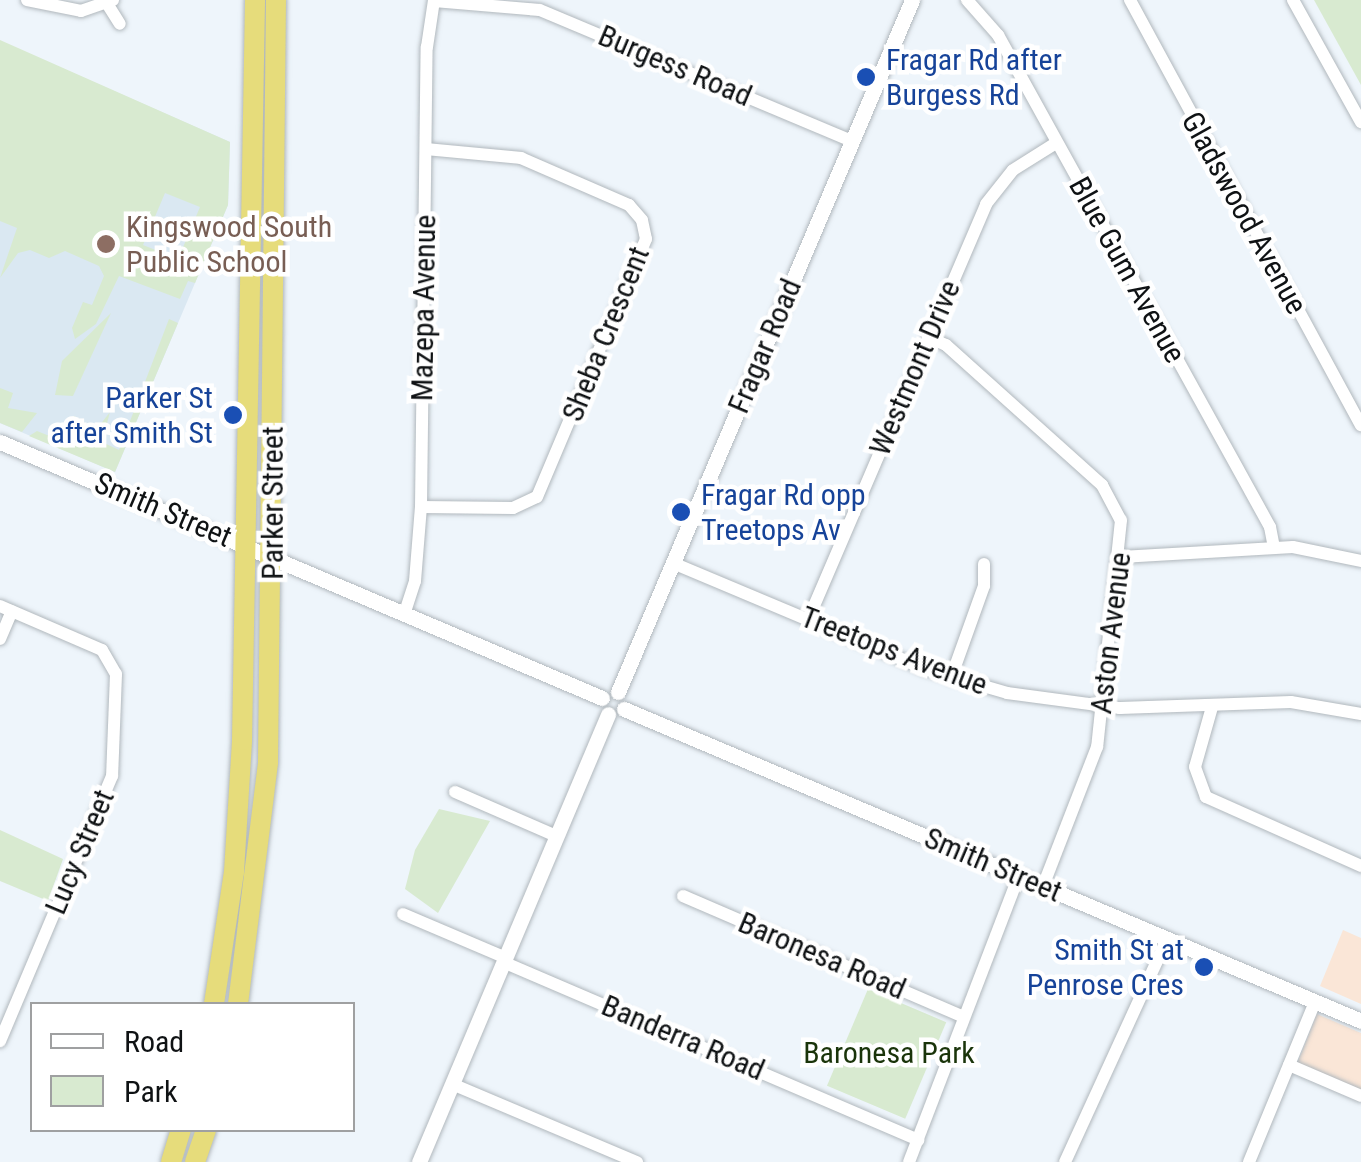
<!DOCTYPE html>
<style>
body{margin:0}
#map{position:relative;width:1361px;height:1162px;overflow:hidden;background:#eef5fb;font-family:"Roboto Condensed",sans-serif}
div>[style]{position:absolute}
[style*='--x']{left:calc(var(--x)*1px);top:calc(var(--y)*1px);width:calc(var(--w)*1px);rotate:calc(var(--a)*1deg)}
.commercial>*{inset:0;background:#fae6d7}
.built>*{inset:0;background:#dae8f2}
.green>*{inset:0;background:#d8ead0;transform-origin:0 0}
.roads{filter:drop-shadow(0 0 2px #b1b8bd) drop-shadow(0 0 2px #b1b8bd)}
.minor>*{height:12px;margin:-6px;padding:0 6px;transform-origin:6px;border-radius:6px;background:#fff}
.tertiary>*{height:15px;margin:-7.5px;padding:0 7.5px;transform-origin:7.5px;border-radius:7.5px;background:#fff}
.trunk>*{height:20px;margin:-10px;padding:0 10px;transform-origin:10px;border-radius:10px;background:#e6dc7b}
.dots>*{width:28px;height:28px;translate:-50% -50%;box-sizing:border-box;border:5px solid #fff;border-radius:50%}
span{translate:-50% -50%;white-space:nowrap;text-align:center;line-height:1.15;-webkit-text-stroke:9px #fff;paint-order:stroke}
.transit-label{font-size:30px;color:#164399}
.left{translate:0 -50%;text-align:left}
.right{translate:-100% -50%;text-align:right}
.street-label{font-size:30px;color:#0f1214}
.education-label{font-size:30px;color:#785e54}
.park-label{font-size:30px;color:#1a340a}
.legend{position:absolute;left:30px;top:1002px;width:325px;height:130px;box-sizing:border-box;background:#fff;border:2px solid #9fa0a1;margin:0;padding:12px 18px;list-style:none;font-size:30px;color:#0f1214}
.legend li{display:flex;align-items:center;gap:20px;height:50px}
.legend b{width:50px;border:2px solid #9fa0a1}
</style>
<div id="map">
<div class="commercial">
<div style="clip-path:polygon(1343px 930px,1361px 938px,1361px 1004px,1320px 986px)"></div>
<div style="clip-path:polygon(1317px 1014px,1361px 1033px,1361px 1091px,1297px 1064px)"></div>
</div>
<div class="built">
<div style="clip-path:polygon(50px 63px,230px 142px,228px 205px,115px 472px,0 423px,0 182px)"></div>
</div>
<div class="green">
<div style="clip-path:polygon(1314px 0,1361px 0,1361px 85px)"></div>
<div style="clip-path:polygon(evenodd,0 40px,230px 142px,228px 205px,195px 283px,188px 281px,180px 299px,119px 276px,96px 324px,75px 339px,72px 328px,83px 302px,92px 305px,104px 276px,99px 266px,65px 251px,49px 258px,30px 250px,18px 253px,0 278px,17px 228px,0 221px,0 40px,165px 193px,200px 207px,178px 259px,143px 245px,165px 193px)"></div>
<div style="clip-path:polygon(111px 313px,73px 396px,55px 395px,62px 361px)"></div>
<div style="clip-path:polygon(169px 319px,178px 323px,115px 472px,29px 436px,37px 431px,67px 443px,74px 416px,96px 430px,110px 412px,102px 442px,119px 450px)"></div>
<div style="clip-path:polygon(0 388px,13px 393px,8px 408px,37px 413px,22px 432px,0 423px)"></div>
<div style="clip-path:polygon(439px 809px,490px 821px,438px 913px,405px 889px,415px 850px)"></div>
<div style="clip-path:polygon(0 830px,63px 859px,48px 901px,0 881px)"></div>
<div style="left:868px;top:989px;width:85px;height:105px;rotate:23deg"></div>
</div>
<div class="roads">
<div class="minor">
<div style="--x:27;--y:0;--w:55;--a:11.5"></div>
<div style="--x:81;--y:11;--w:34;--a:-19"></div>
<div style="--x:967;--y:0;--w:47;--a:48.5"></div>
<div style="--x:998;--y:35;--w:562;--a:61.06"></div>
<div style="--x:1270;--y:527;--w:20;--a:79"></div>
<div style="--x:1130;--y:0;--w:484;--a:61.5"></div>
<div style="--x:1293;--y:0;--w:140;--a:60.9"></div>
<div style="--x:434;--y:1;--w:106;--a:4.9"></div>
<div style="--x:540;--y:10;--w:338;--a:22.8"></div>
<div style="--x:108;--y:5;--w:22;--a:58"></div>
<div style="--x:928;--y:337;--w:20;--a:24"></div>
<div style="--x:946;--y:345;--w:210;--a:41.9"></div>
<div style="--x:1102;--y:485;--w:40;--a:62"></div>
<div style="--x:1121;--y:520;--w:228;--a:96"></div>
<div style="--x:1097;--y:747;--w:149;--a:111.2"></div>
<div style="--x:421;--y:507;--w:92;--a:0.6"></div>
<div style="--x:513;--y:508;--w:26;--a:-25"></div>
<div style="--x:537;--y:497;--w:280;--a:-67.1"></div>
<div style="--x:646;--y:239;--w:19;--a:-102"></div>
<div style="--x:642;--y:220;--w:20;--a:-131"></div>
<div style="--x:629;--y:205;--w:118;--a:-156.5"></div>
<div style="--x:521;--y:158;--w:95;--a:-174.6"></div>
<div style="--x:1121;--y:557;--w:172;--a:-3.3"></div>
<div style="--x:1293;--y:547;--w:69;--a:11.6"></div>
<div style="--x:673;--y:563;--w:273;--a:22.8"></div>
<div style="--x:925;--y:669;--w:85;--a:16.3"></div>
<div style="--x:1007;--y:693;--w:114;--a:7.6"></div>
<div style="--x:1120;--y:708;--w:171;--a:-2"></div>
<div style="--x:1291;--y:702;--w:71;--a:9.7"></div>
<div style="--x:0;--y:606;--w:111;--a:23.3"></div>
<div style="--x:102;--y:650;--w:28;--a:60"></div>
<div style="--x:116;--y:674;--w:102;--a:92.2"></div>
<div style="--x:112;--y:776;--w:288;--a:112.9"></div>
<div style="--x:404;--y:615;--w:36;--a:-72"></div>
<div style="--x:415;--y:581;--w:74;--a:-85.4"></div>
<div style="--x:421;--y:507;--w:460;--a:-89.3"></div>
<div style="--x:427;--y:47;--w:48;--a:-81.5"></div>
<div style="--x:808;--y:620;--w:452;--a:-66.8"></div>
<div style="--x:986;--y:204;--w:43;--a:-51.5"></div>
<div style="--x:1013;--y:170;--w:51;--a:-32.1"></div>
<div style="--x:0;--y:639;--w:30;--a:-67"></div>
<div style="--x:951;--y:678;--w:98;--a:-70.3"></div>
<div style="--x:984;--y:586;--w:22;--a:-90"></div>
<div style="--x:1212;--y:707;--w:62;--a:105.8"></div>
<div style="--x:1195;--y:767;--w:32;--a:70"></div>
<div style="--x:1206;--y:797;--w:170;--a:24"></div>
<div style="--x:455;--y:792;--w:110;--a:23.5"></div>
<div style="--x:683;--y:896;--w:303;--a:23.3"></div>
<div style="--x:403;--y:914;--w:110;--a:23.1"></div>
<div style="--x:503;--y:962;--w:452;--a:23.2"></div>
<div style="--x:1289;--y:1065;--w:78;--a:23.3"></div>
<div style="--x:452;--y:1084;--w:201;--a:22.9"></div>
<div style="--x:909;--y:1162;--w:306;--a:-69"></div>
<div style="--x:1065;--y:1162;--w:245;--a:-65.4"></div>
<div style="--x:1249;--y:1162;--w:173;--a:-67.6"></div>
</div>
<div class="tertiary">
<div style="--x:0;--y:442;--w:654;--a:23.04"></div>
<div style="--x:618;--y:692;--w:752;--a:-66.98"></div>
<div style="--x:624;--y:709;--w:800;--a:22.94"></div>
<div style="--x:419;--y:1162;--w:486;--a:-67.1"></div>
</div>
<div class="trunk">
<div style="--x:214;--y:1004;--w:134;--a:-81.4"></div>
<div style="--x:234;--y:872;--w:132;--a:-86.5"></div>
<div style="--x:242;--y:740;--w:740;--a:-88.99"></div>
<div style="--x:238;--y:1004;--w:244;--a:-82.9"></div>
<div style="--x:268;--y:762;--w:762;--a:-89.4"></div>
<div style="--x:171;--y:1162;--w:34;--a:-73"></div>
<div style="--x:195;--y:1162;--w:34;--a:-71"></div>
</div>
</div>
<div class="dots">
<div style="left:866px;top:77px;background:#1a4fb4"></div>
<div style="left:106px;top:244px;background:#8d6e63"></div>
<div style="left:233px;top:415px;background:#1a4fb4"></div>
<div style="left:681px;top:512px;background:#1a4fb4"></div>
<div style="left:1204px;top:967px;background:#1a4fb4"></div>
</div>
<div class="transit-label">
<span class="left" style="left:886px;top:77px">Fragar Rd after<br>Burgess Rd</span>
<span class="right" style="left:213px;top:415px">Parker St<br>after Smith St</span>
<span class="left" style="left:701px;top:512px">Fragar Rd opp<br>Treetops Av</span>
<span class="right" style="left:1184px;top:967px">Smith St at<br>Penrose Cres</span>
</div>
<div class="street-label">
<span style="left:675px;top:66px;rotate:23deg">Burgess Road</span>
<span style="left:1244px;top:213px;rotate:61deg">Gladswood Avenue</span>
<span style="left:1127px;top:270px;rotate:61deg">Blue Gum Avenue</span>
<span style="left:424px;top:308px;rotate:-89deg">Mazepa Avenue</span>
<span style="left:606px;top:334px;rotate:-68deg">Sheba Crescent</span>
<span style="left:765px;top:346px;rotate:-67deg">Fragar Road</span>
<span style="left:915px;top:368px;rotate:-67deg">Westmont Drive</span>
<span style="left:273px;top:503px;rotate:-90deg">Parker Street</span>
<span style="left:163px;top:510px;rotate:23deg">Smith Street</span>
<span style="left:1111px;top:633px;rotate:-83deg">Aston Avenue</span>
<span style="left:894px;top:651px;rotate:21deg">Treetops Avenue</span>
<span style="left:80px;top:852px;rotate:-67deg">Lucy Street</span>
<span style="left:993px;top:865px;rotate:23deg">Smith Street</span>
<span style="left:822px;top:956px;rotate:23deg">Baronesa Road</span>
<span style="left:683px;top:1038px;rotate:23deg">Banderra Road</span>
</div>
<div class="education-label">
<span class="left" style="left:126px;top:244px">Kingswood South<br>Public School</span>
</div>
<div class="park-label">
<span style="left:889px;top:1053px">Baronesa Park</span>
</div>
<ul class="legend">
<li><b style="height:12px;background:#fff"></b>Road</li>
<li><b style="height:28px;background:#d8ead0"></b>Park</li>
</ul>
</div>
